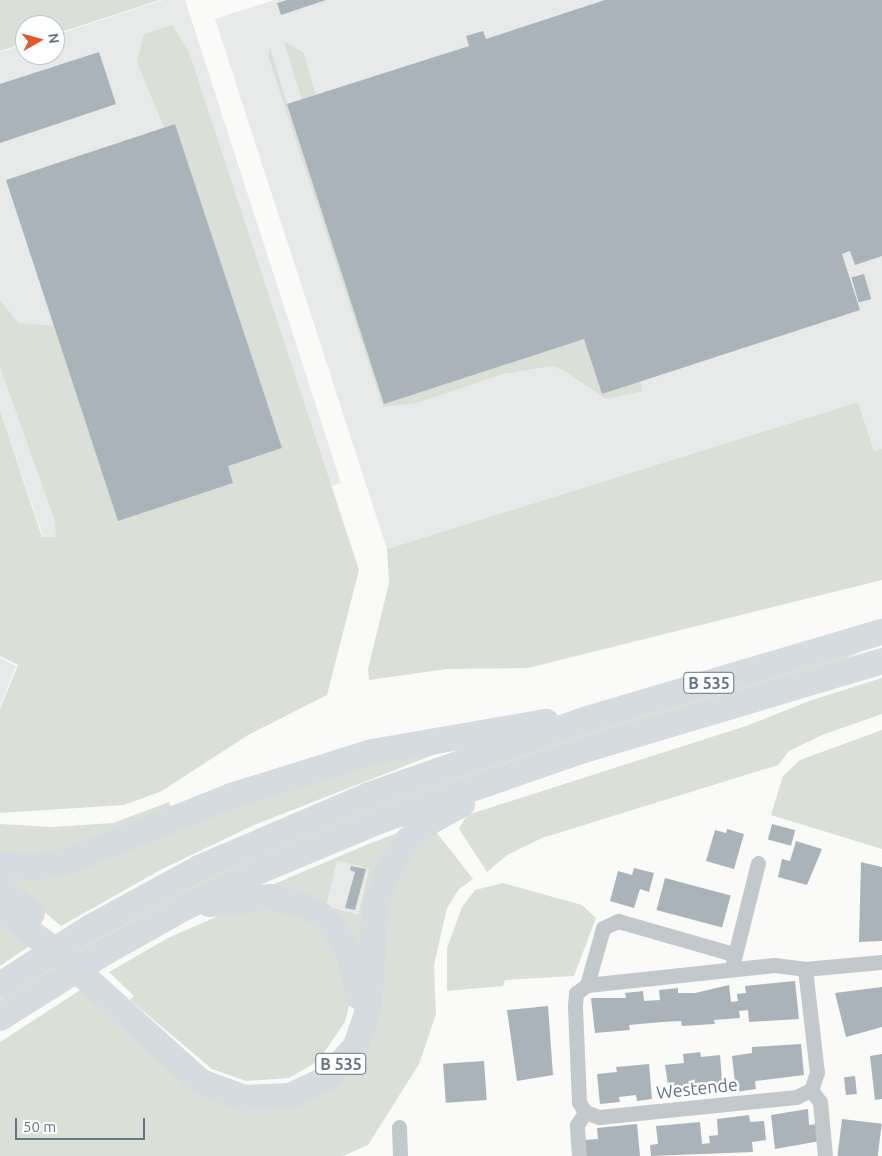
<!DOCTYPE html>
<style>
body{margin:0}
#map{position:relative;width:882px;height:1156px;overflow:hidden;background:#fafaf8;font-family:Ubuntu,sans-serif}
div>[style]{position:absolute}
[style*='--x']{left:calc(var(--x)*1px);top:calc(var(--y)*1px);width:calc(var(--w)*1px);rotate:calc(var(--a)*1deg)}
.built>*{inset:0;background:#e8e9e9;transform-origin:0 0}
.green>*{inset:0;background:#dadfd7}
.building>*{inset:0;background:#aab3b9;transform-origin:0 0}
.minor>*{height:15px;margin:-7.5px;padding:0 7.5px;transform-origin:7.5px;border-radius:7.5px;background:#c3c8cc}
.trunk>*{height:26px;margin:-13px;padding:0 13px;transform-origin:13px;border-radius:13px;background:#d6dbdf}
span{translate:-50% -50%;white-space:nowrap;text-align:center;line-height:1.15;-webkit-text-stroke:5px #fff;paint-order:stroke}
.shield-label span{padding:1px 4px;background:#fff;border:1px solid;border-radius:4px;-webkit-text-stroke-width:0}
.shield-label{font-size:16px;color:#657683;font-weight:700}
.street-label{font-size:18px;color:#657683}
.north{position:absolute;left:15px;top:15px;width:50px;height:50px;box-sizing:border-box;background:#fff;border:1px solid #c1c8cd;border-radius:50%;rotate:83deg;font-size:14px;font-weight:700;line-height:20px;text-align:center;color:#657683}
.north::after{content:'';display:block;margin:auto;width:18px;height:22px;background:#e4572e;clip-path:polygon(50% 0,100% 100%,50% 72%,0 100%)}
.scale{position:absolute;left:15px;top:1118px;width:130px;height:22px;box-sizing:border-box;border:2px solid #657683;border-top:0;padding-left:6px;font-size:15px;line-height:18px;white-space:nowrap;color:#657683;-webkit-text-stroke:4px #fff;paint-order:stroke}
</style>
<div id="map">
<div class="built">
<div style="clip-path:polygon(163px 0,185px 0,341px 483px,58px 581px,0 410px,0 52px,25px 44px,25px 55px,55px 55px,55px 35px)"></div>
<div style="clip-path:polygon(274px 0,882px 0,882px 449px,874px 451px,858px 402px,387px 549px,215px 19px)"></div>
<div style="clip-path:polygon(0 658px,16px 666px,0 707px)"></div>
<div style="left:337px;top:861px;width:33px;height:46px;rotate:14deg"></div>
</div>
<div class="green">
<div style="clip-path:polygon(0 0,160px 0,55px 34px,55px 25px,25px 25px,25px 43px,0 51px)"></div>
<div style="clip-path:polygon(172px 25px,189px 52px,359px 570px,327px 695px,248px 735px,162px 791px,124px 805px,0 813px,0 709px,18px 665px,0 656px,0 410px,42px 537px,56px 537px,55px 521px,0 367px,0 300px,18px 323px,54px 326px,118px 521px,233px 483px,228px 466px,282px 448px,175px 124px,164px 128px,137px 62px,144px 34px)"></div>
<div style="clip-path:polygon(284px 42px,303px 52px,316px 95px,302px 100px)"></div>
<div style="clip-path:polygon(270px 47px,287px 104px,584px 339px,602px 394px,640px 381px,643px 391px,606px 399px,564px 370px,551px 366px,503px 374px,417px 403px,383px 407px,268px 55px)"></div>
<div style="clip-path:polygon(858px 402px,874px 451px,882px 449px,882px 580px,528px 668px,447px 669px,369px 680px,368px 669px,389px 583px,387px 549px)"></div>
<div style="clip-path:polygon(864px 650px,829px 666px,509px 762px,0 1005px,0 999px,101px 935px,226px 868px,354px 812px,538px 747px)"></div>
<div style="clip-path:polygon(882px 678px,882px 714px,822px 735px,789px 751px,778px 765px,542px 838px,507px 855px,487px 872px,459px 829px,467px 815px,746px 726px,812px 700px)"></div>
<div style="clip-path:polygon(882px 730px,882px 849px,771px 815px,783px 776px,800px 760px)"></div>
<div style="clip-path:polygon(451px 748px,254px 825px,162px 869px,61px 926px,0 874px,302px 779px)"></div>
<div style="clip-path:polygon(169px 802px,174px 815px,68px 855px,0 860px,0 824px,52px 827px,113px 823px)"></div>
<div style="clip-path:polygon(433px 828px,473px 879px,459px 889px,447px 908px,434px 965px,436px 1014px,419px 1064px,368px 1145px,343px 1156px,0 1156px,0 1042px,82px 989px,208px 1093px,339px 1079px,381px 936px,392px 876px)"></div>
<div style="clip-path:polygon(evenodd,405px 830px,364px 951px,267px 887px,366px 845px,405px 830px,337px 861px,369px 869px,358px 914px,326px 906px,337px 861px)"></div>
<div style="clip-path:polygon(503px 883px,582px 905px,596px 918px,574px 976px,505px 980px,503px 986px,447px 991px,447px 948px,462px 907px,475px 890px)"></div>
<div style="clip-path:polygon(239px 907px,294px 911px,333px 941px,350px 1002px,345px 1022px,318px 1061px,289px 1078px,246px 1081px,212px 1069px,130px 1000px,134px 996px,109px 972px,168px 938px)"></div>
<div style="clip-path:polygon(0 925px,31px 945px,0 966px)"></div>
</div>
<div class="building">
<div style="clip-path:polygon(287px 0,326px 0,281px 15px,277px 3px)"></div>
<div style="clip-path:polygon(605px 0,882px 0,882px 256px,855px 265px,850px 251px,842px 254px,860px 310px,602px 394px,584px 339px,384px 404px,287px 104px,469px 46px,466px 36px,483px 31px,486px 39px)"></div>
<div style="clip-path:polygon(99px 52px,116px 104px,0 143px,0 84px)"></div>
<div style="clip-path:polygon(175px 124px,282px 448px,228px 466px,233px 483px,118px 521px,6px 180px)"></div>
<div style="left:864px;top:274px;width:26px;height:13px;rotate:74deg"></div>
<div style="left:772px;top:824px;width:24px;height:16px;rotate:15deg"></div>
<div style="clip-path:polygon(727px 829px,744px 834px,734px 869px,706px 861px,715px 830px,726px 833px)"></div>
<div style="clip-path:polygon(796px 841px,822px 849px,807px 885px,778px 877px,782px 859px,790px 861px)"></div>
<div style="clip-path:polygon(861px 862px,882px 867px,882px 941px,859px 942px)"></div>
<div style="clip-path:polygon(351px 866px,366px 869px,355px 910px,345px 908px,355px 872px,350px 870px)"></div>
<div style="clip-path:polygon(634px 868px,654px 873px,649px 892px,640px 889px,634px 908px,610px 901px,618px 871px,632px 875px)"></div>
<div style="left:665px;top:878px;width:68px;height:33px;rotate:15deg"></div>
<div style="clip-path:polygon(795px 981px,799px 1019px,749px 1022px,748px 1010px,739px 1011px,740px 1018px,714px 1020px,715px 1024px,682px 1026px,681px 1021px,662px 1022px,629px 1025px,630px 1030px,595px 1033px,591px 998px,626px 998px,625px 993px,643px 991px,644px 1001px,660px 1000px,659px 990px,678px 988px,678px 993px,695px 993px,729px 985px,731px 1002px,738px 1001px,737px 994px,746px 993px,745px 986px)"></div>
<div style="clip-path:polygon(882px 987px,882px 1027px,846px 1037px,835px 993px)"></div>
<div style="clip-path:polygon(548px 1006px,553px 1075px,517px 1081px,507px 1010px)"></div>
<div style="clip-path:polygon(801px 1044px,804px 1075px,755px 1081px,756px 1089px,736px 1092px,732px 1056px,752px 1053px,752px 1047px)"></div>
<div style="clip-path:polygon(700px 1052px,701px 1057px,720px 1055px,723px 1092px,687px 1091px,687px 1096px,670px 1098px,665px 1065px,684px 1063px,683px 1054px)"></div>
<div style="clip-path:polygon(882px 1054px,882px 1099px,875px 1100px,870px 1056px)"></div>
<div style="left:484px;top:1061px;width:39px;height:41px;rotate:86deg"></div>
<div style="clip-path:polygon(649px 1064px,652px 1099px,637px 1101px,636px 1095px,619px 1097px,620px 1102px,600px 1104px,597px 1074px,617px 1072px,616px 1067px)"></div>
<div style="left:855px;top:1076px;width:18px;height:11px;rotate:84deg"></div>
<div style="clip-path:polygon(808px 1109px,809px 1125px,818px 1124px,820px 1141px,775px 1149px,771px 1115px)"></div>
<div style="clip-path:polygon(749px 1115px,750px 1122px,764px 1121px,766px 1140px,752px 1142px,753px 1152px,651px 1156px,650px 1145px,658px 1144px,656px 1126px,700px 1122px,702px 1144px,710px 1143px,709px 1136px,718px 1135px,717px 1119px)"></div>
<div style="left:842px;top:1119px;width:40px;height:37px;rotate:7deg"></div>
<div style="clip-path:polygon(637px 1124px,640px 1156px,586px 1156px,584px 1140px,598px 1139px,597px 1128px)"></div>
</div>
<div class="minor">
<div style="--x:733;--y:963;--w:103;--a:-76"></div>
<div style="--x:805;--y:969;--w:104;--a:83.4"></div>
<div style="--x:817;--y:1072;--w:19;--a:108"></div>
<div style="--x:811;--y:1090;--w:15;--a:53"></div>
<div style="--x:820;--y:1102;--w:54;--a:84.7"></div>
<div style="--x:587;--y:985;--w:188;--a:-6.1"></div>
<div style="--x:774;--y:965;--w:31;--a:7"></div>
<div style="--x:805;--y:969;--w:77;--a:-5.2"></div>
<div style="--x:585;--y:1112;--w:15;--a:20"></div>
<div style="--x:599;--y:1117;--w:198;--a:-5.8"></div>
<div style="--x:796;--y:1097;--w:17;--a:-25"></div>
<div style="--x:399;--y:1127;--w:29;--a:88"></div>
<div style="--x:579;--y:1156;--w:31;--a:-94"></div>
<div style="--x:577;--y:1125;--w:15;--a:-58"></div>
<div style="--x:585;--y:1112;--w:12;--a:-121"></div>
<div style="--x:579;--y:1102;--w:97;--a:-92.4"></div>
<div style="--x:575;--y:1005;--w:12;--a:-85"></div>
<div style="--x:576;--y:993;--w:14;--a:-36"></div>
<div style="--x:587;--y:985;--w:59;--a:-74.3"></div>
<div style="--x:603;--y:928;--w:17;--a:-25"></div>
<div style="--x:618;--y:921;--w:120;--a:16"></div>
</div>
<div class="trunk">
<div style="--x:0;--y:865;--w:39;--a:3"></div>
<div style="--x:39;--y:867;--w:30;--a:-12"></div>
<div style="--x:68;--y:861;--w:175;--a:-21.7"></div>
<div style="--x:231;--y:796;--w:148;--a:-17.3"></div>
<div style="--x:372;--y:752;--w:177;--a:-9.8"></div>
<div style="--x:0;--y:888;--w:41;--a:39.1"></div>
<div style="--x:209;--y:904;--w:61;--a:-6.5"></div>
<div style="--x:270;--y:897;--w:31;--a:13"></div>
<div style="--x:300;--y:904;--w:20;--a:27"></div>
<div style="--x:318;--y:913;--w:17;--a:40"></div>
<div style="--x:331;--y:924;--w:36;--a:58"></div>
<div style="--x:350;--y:954;--w:43;--a:79.2"></div>
<div style="--x:0;--y:909;--w:70;--a:36.9"></div>
<div style="--x:56;--y:951;--w:195;--a:42.1"></div>
<div style="--x:201;--y:1082;--w:46;--a:20.4"></div>
<div style="--x:244;--y:1098;--w:46;--a:-2.5"></div>
<div style="--x:290;--y:1096;--w:40;--a:-25"></div>
<div style="--x:326;--y:1079;--w:45;--a:-47.7"></div>
<div style="--x:356;--y:1046;--w:41;--a:-71.6"></div>
<div style="--x:369;--y:1007;--w:101;--a:-86.6"></div>
<div style="--x:375;--y:906;--w:43;--a:-69.4"></div>
<div style="--x:390;--y:866;--w:32;--a:-55"></div>
<div style="--x:408;--y:840;--w:26;--a:-40"></div>
<div style="--x:428;--y:823;--w:39;--a:-29"></div>
<div style="--x:0;--y:985;--w:108;--a:-32.5"></div>
<div style="--x:91;--y:927;--w:123;--a:-28.6"></div>
<div style="--x:199;--y:868;--w:185;--a:-23.2"></div>
<div style="--x:369;--y:795;--w:228;--a:-19.2"></div>
<div style="--x:584;--y:720;--w:311;--a:-16.5"></div>
<div style="--x:0;--y:1018;--w:123;--a:-32"></div>
<div style="--x:104;--y:953;--w:94;--a:-29.3"></div>
<div style="--x:186;--y:907;--w:85;--a:-26"></div>
<div style="--x:262;--y:870;--w:127;--a:-22.7"></div>
<div style="--x:379;--y:821;--w:217;--a:-19.1"></div>
<div style="--x:584;--y:750;--w:311;--a:-16.6"></div>
</div>
<div class="shield-label">
<span style="left:709px;top:683px">B 535</span>
<span style="left:341px;top:1064px">B 535</span>
</div>
<div class="street-label">
<span style="left:697px;top:1088px;rotate:-6deg">Westende</span>
</div>
<div class="north">N</div>
<div class="scale">50 m</div>
</div>
